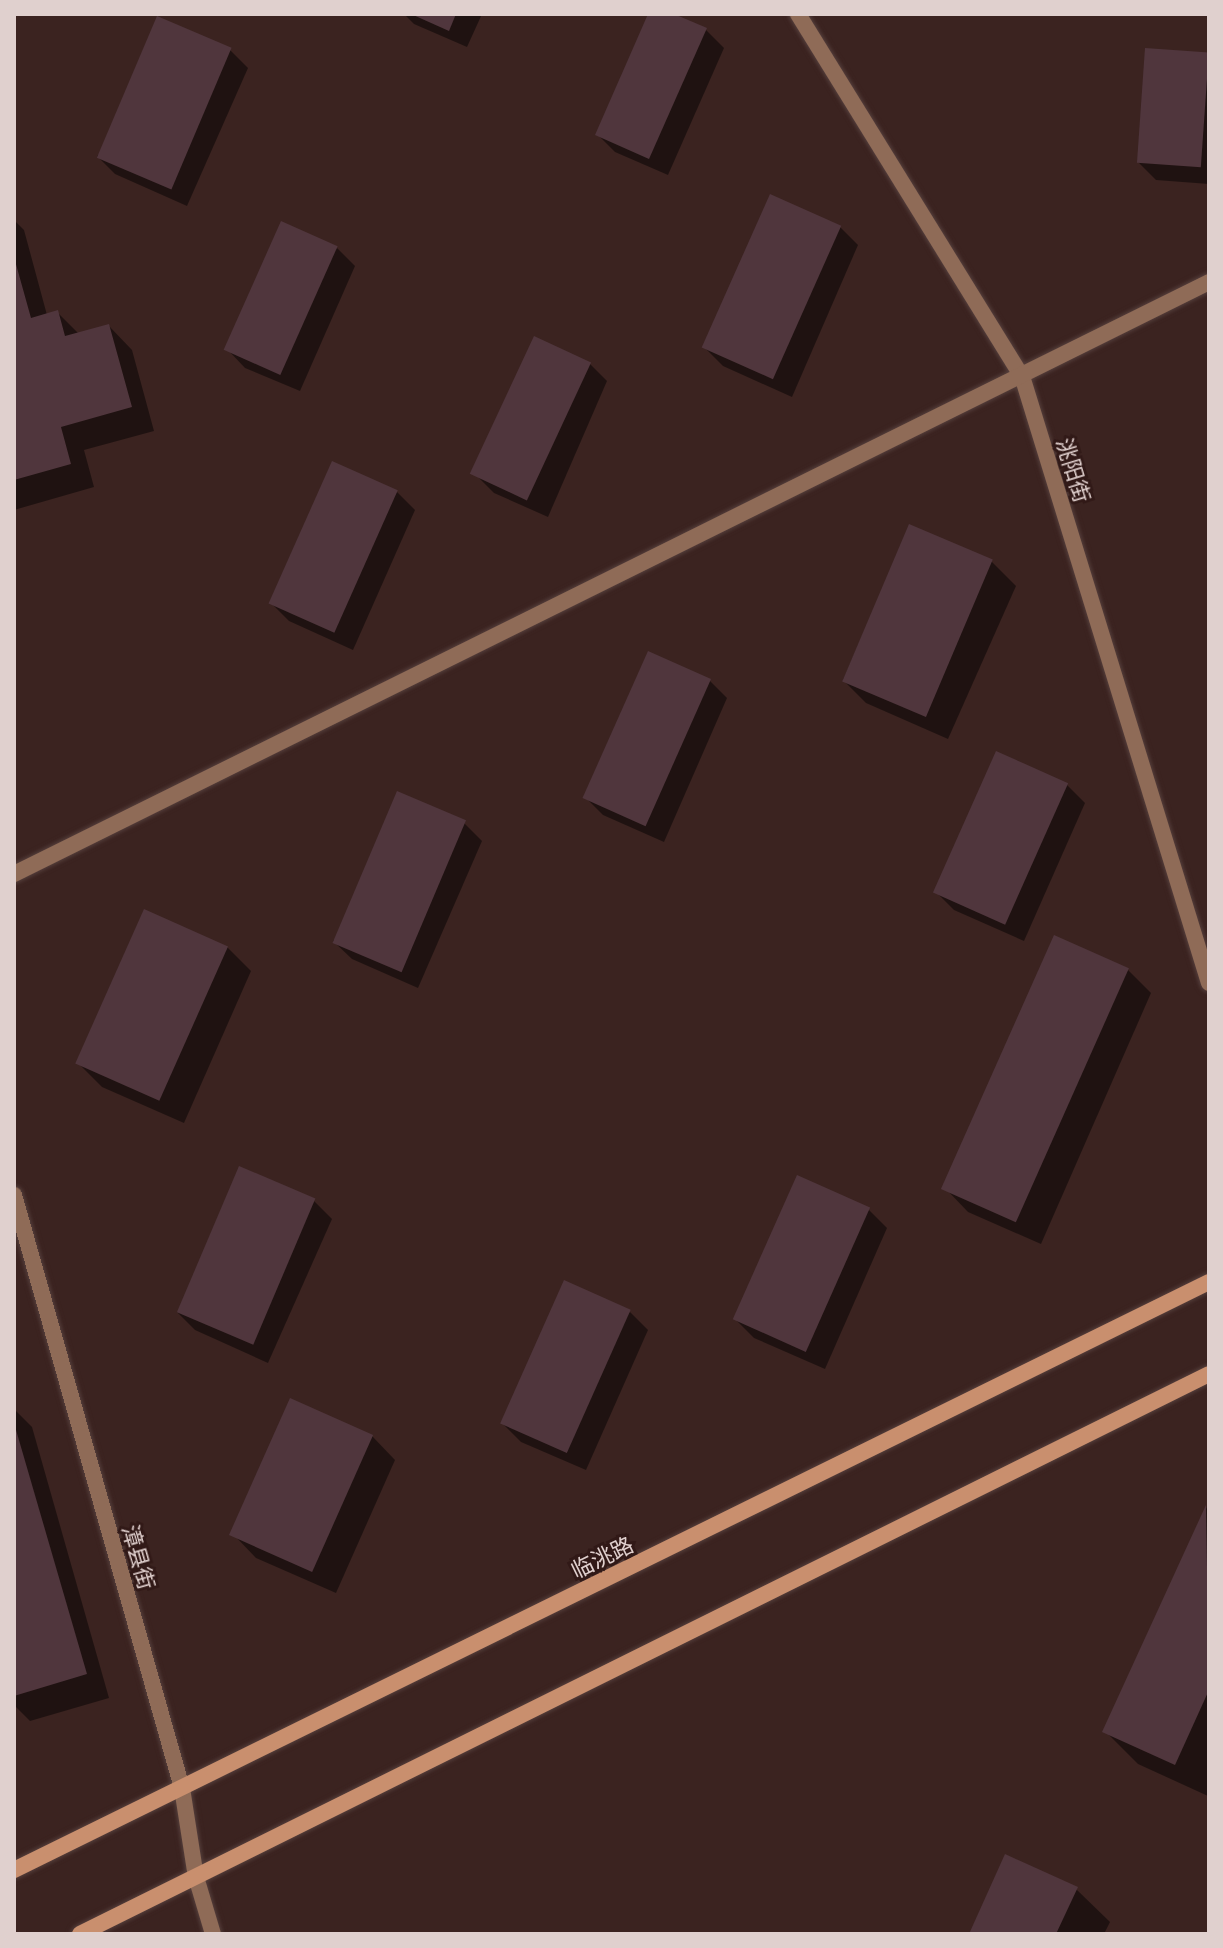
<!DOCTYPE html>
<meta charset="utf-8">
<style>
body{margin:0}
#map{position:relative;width:1223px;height:1948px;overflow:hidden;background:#3b2320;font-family:Barlow,"Noto Sans SC",sans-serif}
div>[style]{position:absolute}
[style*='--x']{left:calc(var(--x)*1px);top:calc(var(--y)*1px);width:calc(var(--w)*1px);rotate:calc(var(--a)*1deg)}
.shadow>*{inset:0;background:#0007}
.building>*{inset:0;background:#50363d;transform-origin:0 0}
.roads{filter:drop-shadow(0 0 2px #553f3c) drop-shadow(0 0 2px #553f3c)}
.minor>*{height:16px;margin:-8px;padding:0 8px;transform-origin:8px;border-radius:8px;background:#8f6b57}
.tertiary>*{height:16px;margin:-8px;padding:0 8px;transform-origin:8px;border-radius:8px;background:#8f6b57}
.secondary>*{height:16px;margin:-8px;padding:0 8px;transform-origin:8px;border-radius:8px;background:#c98f6e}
span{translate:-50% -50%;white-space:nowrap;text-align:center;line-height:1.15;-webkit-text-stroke:6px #311917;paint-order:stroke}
.street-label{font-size:22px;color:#e0d0ce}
.frame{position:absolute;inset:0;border:16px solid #e0d0ce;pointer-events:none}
</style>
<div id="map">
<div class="shadow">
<div style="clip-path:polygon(404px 14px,482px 14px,467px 47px,414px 24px)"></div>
<div style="clip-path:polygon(650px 14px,669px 14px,706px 30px,724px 48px,668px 175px,615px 152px,597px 134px)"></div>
<div style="clip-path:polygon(230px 50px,248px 68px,187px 206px,115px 174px,97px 156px)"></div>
<div style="clip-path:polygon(1209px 55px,1209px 184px,1156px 180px,1138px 162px)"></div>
<div style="clip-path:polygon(14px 220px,24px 230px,47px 315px,57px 312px,79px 334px,109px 326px,132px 350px,154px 431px,84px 450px,94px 487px,14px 510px)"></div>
<div style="clip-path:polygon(840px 227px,858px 245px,792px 397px,723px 366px,705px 348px)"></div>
<div style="clip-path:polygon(337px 248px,355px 266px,300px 391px,245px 368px,227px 349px)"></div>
<div style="clip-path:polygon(589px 363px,607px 381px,548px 517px,494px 493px,476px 475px)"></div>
<div style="clip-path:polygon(397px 492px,415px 510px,353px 650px,289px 621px,271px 603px)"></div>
<div style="clip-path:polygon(910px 526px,992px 562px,1016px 586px,948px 739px,866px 703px,843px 680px)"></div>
<div style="clip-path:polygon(709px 680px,727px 698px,664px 842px,603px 815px,585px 797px)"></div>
<div style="clip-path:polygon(1067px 785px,1085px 803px,1024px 941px,954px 910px,936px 892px)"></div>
<div style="clip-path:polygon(464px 823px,482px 841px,418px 988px,352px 959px,333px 941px)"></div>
<div style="clip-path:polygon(227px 947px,251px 971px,184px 1123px,102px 1087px,78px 1063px)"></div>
<div style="clip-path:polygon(1128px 970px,1151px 993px,1041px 1244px,968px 1212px,945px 1188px)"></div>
<div style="clip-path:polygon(314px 1201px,332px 1219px,268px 1363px,195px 1330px,177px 1312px)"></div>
<div style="clip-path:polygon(869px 1210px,887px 1228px,825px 1369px,754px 1338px,736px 1320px)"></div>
<div style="clip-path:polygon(630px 1312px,648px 1330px,586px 1470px,521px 1442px,503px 1424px)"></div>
<div style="clip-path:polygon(14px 1409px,32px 1427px,109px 1698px,30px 1721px,14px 1705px)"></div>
<div style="clip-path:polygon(372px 1436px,395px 1460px,336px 1593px,256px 1558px,233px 1534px)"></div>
<div style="clip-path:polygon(1207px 1507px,1209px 1508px,1208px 1796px,1138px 1764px,1105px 1731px)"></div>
<div style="clip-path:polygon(1076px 1889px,1110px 1922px,1104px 1934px,971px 1934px)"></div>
</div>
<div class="building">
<div style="clip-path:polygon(411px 14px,456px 14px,449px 31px)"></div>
<div style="clip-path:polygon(648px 14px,674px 14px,707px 28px,649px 159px,595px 135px)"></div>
<div style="left:157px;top:16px;width:81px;height:154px;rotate:23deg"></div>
<div style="left:1145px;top:48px;width:64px;height:115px;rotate:4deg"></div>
<div style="left:770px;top:194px;width:78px;height:168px;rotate:24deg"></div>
<div style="left:281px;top:221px;width:62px;height:141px;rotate:24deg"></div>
<div style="clip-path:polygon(14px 257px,31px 318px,58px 310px,65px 336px,109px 324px,132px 407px,61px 427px,71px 464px,14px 480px)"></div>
<div style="left:534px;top:336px;width:63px;height:152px;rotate:25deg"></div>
<div style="left:332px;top:461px;width:72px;height:156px;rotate:24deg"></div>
<div style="left:909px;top:524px;width:91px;height:171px;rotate:23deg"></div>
<div style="left:648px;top:651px;width:69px;height:161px;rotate:24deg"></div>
<div style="left:996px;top:751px;width:79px;height:155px;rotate:24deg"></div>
<div style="left:397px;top:791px;width:75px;height:165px;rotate:23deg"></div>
<div style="left:144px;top:909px;width:92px;height:169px;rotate:24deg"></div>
<div style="left:1054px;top:935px;width:82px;height:278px;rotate:24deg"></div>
<div style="left:239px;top:1166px;width:83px;height:159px;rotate:23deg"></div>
<div style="left:797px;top:1175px;width:80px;height:158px;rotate:24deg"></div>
<div style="left:564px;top:1280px;width:73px;height:157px;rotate:24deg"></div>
<div style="left:290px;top:1398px;width:91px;height:150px;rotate:24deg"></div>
<div style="clip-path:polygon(14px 1423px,87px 1674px,14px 1696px)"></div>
<div style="clip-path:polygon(1206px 1505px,1209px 1690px,1175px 1765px,1102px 1732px)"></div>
<div style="clip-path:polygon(1005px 1854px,1078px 1887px,1056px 1934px,969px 1934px)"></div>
</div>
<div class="roads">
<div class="minor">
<div style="--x:798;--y:14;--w:426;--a:58.3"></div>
</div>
<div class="tertiary">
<div style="--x:1022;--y:376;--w:635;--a:72.88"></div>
<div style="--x:14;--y:874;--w:1334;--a:-26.35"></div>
<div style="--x:14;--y:1195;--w:616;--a:74.18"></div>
<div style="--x:182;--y:1788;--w:90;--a:81.1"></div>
<div style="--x:196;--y:1877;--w:59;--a:73.4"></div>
</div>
<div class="secondary">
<div style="--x:14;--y:1870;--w:1332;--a:-26.2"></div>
<div style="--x:80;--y:1934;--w:1260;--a:-26.38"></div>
</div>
</div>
<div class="street-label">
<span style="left:1074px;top:470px;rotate:73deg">洮阳街</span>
<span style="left:139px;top:1557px;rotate:74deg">漳县街</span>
<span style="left:602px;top:1557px;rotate:-26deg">临洮路</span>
</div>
<div class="frame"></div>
</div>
